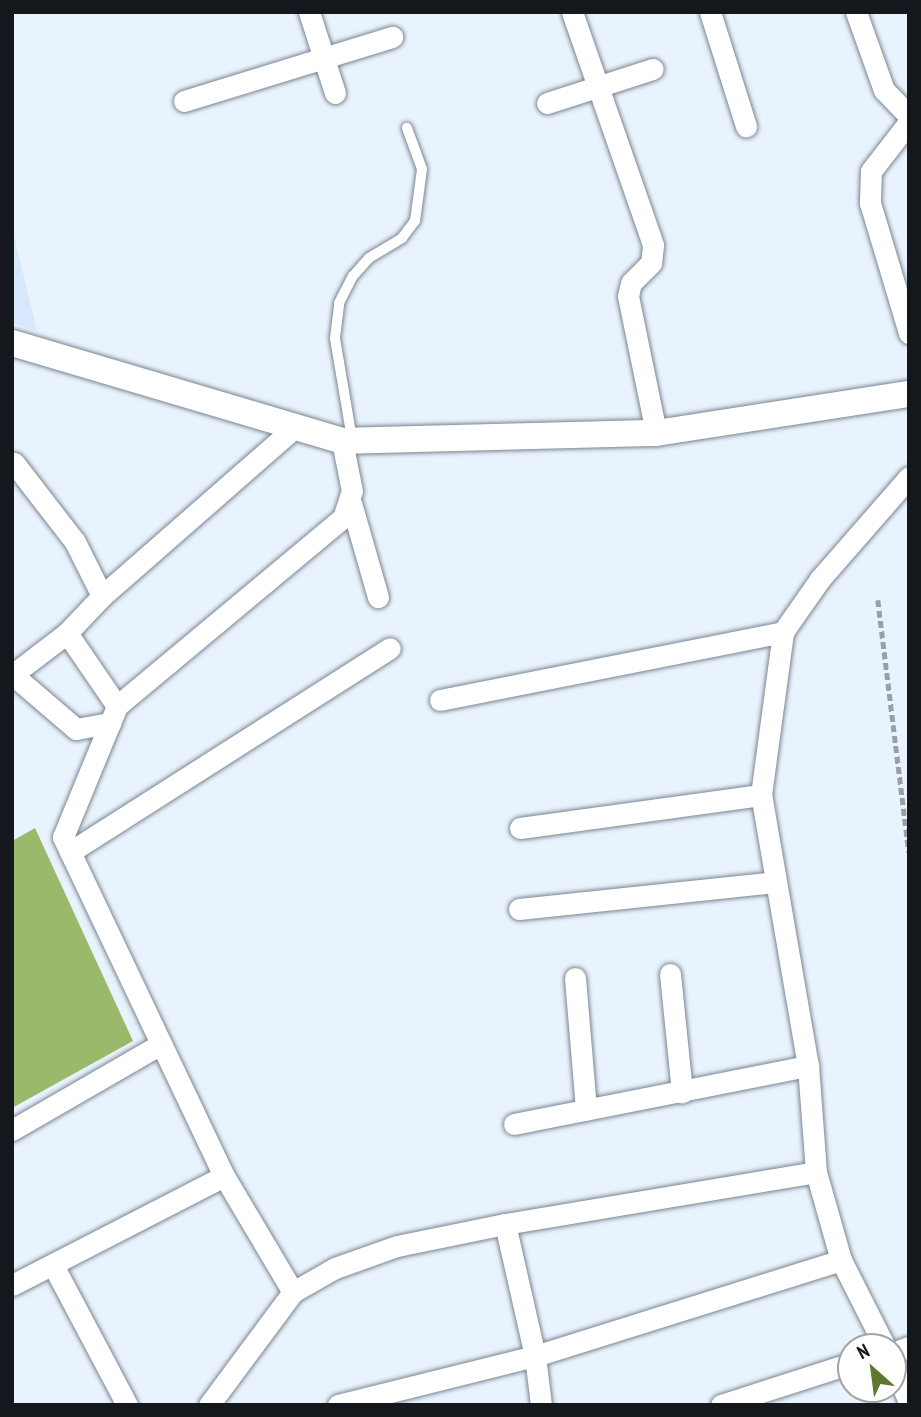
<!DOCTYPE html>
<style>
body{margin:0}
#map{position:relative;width:921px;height:1417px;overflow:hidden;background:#e9f3fd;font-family:"PT Sans Narrow",sans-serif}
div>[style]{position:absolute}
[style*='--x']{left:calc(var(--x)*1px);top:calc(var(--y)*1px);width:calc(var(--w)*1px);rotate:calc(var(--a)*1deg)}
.built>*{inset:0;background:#d7e8fc}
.water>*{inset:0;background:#9ab96a}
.path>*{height:4.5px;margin-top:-2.25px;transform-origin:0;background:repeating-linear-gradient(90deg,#979fa7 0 7px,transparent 0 10.5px)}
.roads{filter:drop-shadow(0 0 2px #7b8592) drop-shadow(0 0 2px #7b8592)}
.service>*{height:10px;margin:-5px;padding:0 5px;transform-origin:5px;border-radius:5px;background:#fff}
.minor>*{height:21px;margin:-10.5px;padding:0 10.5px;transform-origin:10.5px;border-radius:10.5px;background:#fff}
.tertiary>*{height:26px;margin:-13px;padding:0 13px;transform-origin:13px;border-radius:13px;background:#fff}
span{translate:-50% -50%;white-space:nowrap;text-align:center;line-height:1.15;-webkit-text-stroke:5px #fff;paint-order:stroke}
.frame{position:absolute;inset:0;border:14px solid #14181c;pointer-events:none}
.north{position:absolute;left:837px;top:1333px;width:70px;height:70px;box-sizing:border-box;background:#fff;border:2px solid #a1a3a4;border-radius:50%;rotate:332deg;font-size:19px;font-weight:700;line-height:28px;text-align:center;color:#14181c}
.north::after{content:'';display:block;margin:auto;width:24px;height:32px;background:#5e792d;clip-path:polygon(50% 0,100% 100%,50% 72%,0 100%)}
</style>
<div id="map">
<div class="built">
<div style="clip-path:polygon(12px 228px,37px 331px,12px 323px)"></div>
</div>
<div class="water">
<div style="clip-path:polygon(35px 828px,133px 1041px,12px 1108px,12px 841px)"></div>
</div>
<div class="path">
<div style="--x:878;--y:600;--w:254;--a:83"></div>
</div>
<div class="roads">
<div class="service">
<div style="--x:352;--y:439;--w:102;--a:-99.6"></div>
<div style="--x:335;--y:338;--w:35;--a:-83"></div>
<div style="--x:339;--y:303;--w:30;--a:-63"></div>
<div style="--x:353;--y:276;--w:24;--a:-48"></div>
<div style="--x:369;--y:258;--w:39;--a:-31"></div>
<div style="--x:402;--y:238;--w:21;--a:-53"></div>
<div style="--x:415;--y:221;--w:52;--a:-82.3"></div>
<div style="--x:422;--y:169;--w:44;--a:-110.1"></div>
</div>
<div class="minor">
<div style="--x:309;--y:12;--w:85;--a:72.2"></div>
<div style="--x:572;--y:12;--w:247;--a:70.8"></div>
<div style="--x:653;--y:245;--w:18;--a:96"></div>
<div style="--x:651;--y:263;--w:28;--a:135"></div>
<div style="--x:631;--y:283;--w:13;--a:103"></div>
<div style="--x:628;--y:296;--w:140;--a:78.4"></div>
<div style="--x:710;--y:12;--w:120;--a:72.5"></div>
<div style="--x:856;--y:12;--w:83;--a:70.3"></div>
<div style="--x:884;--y:90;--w:36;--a:46"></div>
<div style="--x:184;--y:101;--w:218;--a:-17.1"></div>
<div style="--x:547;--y:103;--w:111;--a:-17.8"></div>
<div style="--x:909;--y:122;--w:62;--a:127.8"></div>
<div style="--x:871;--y:171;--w:32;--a:92"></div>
<div style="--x:870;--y:203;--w:136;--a:73.3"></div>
<div style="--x:14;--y:463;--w:100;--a:52.3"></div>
<div style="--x:75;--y:542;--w:60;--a:63.4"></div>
<div style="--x:351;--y:503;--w:98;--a:74"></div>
<div style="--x:67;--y:633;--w:88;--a:55.6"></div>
<div style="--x:117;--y:706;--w:142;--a:112.4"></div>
<div style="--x:63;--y:837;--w:375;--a:64.6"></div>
<div style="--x:224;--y:1176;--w:135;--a:59.3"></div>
<div style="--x:12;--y:675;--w:69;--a:-37.4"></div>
<div style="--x:67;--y:633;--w:51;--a:-46.6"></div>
<div style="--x:102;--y:596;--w:258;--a:-41.2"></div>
<div style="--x:13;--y:675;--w:83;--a:40.6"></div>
<div style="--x:76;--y:729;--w:35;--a:-10"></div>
<div style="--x:440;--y:700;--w:350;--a:-11.2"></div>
<div style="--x:117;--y:706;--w:294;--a:-39.8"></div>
<div style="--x:343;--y:518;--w:28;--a:-72"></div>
<div style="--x:352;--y:491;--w:51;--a:-101.3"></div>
<div style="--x:520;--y:828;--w:243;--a:-7.8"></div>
<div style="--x:70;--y:852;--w:379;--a:-32.5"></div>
<div style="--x:519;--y:909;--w:257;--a:-6"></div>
<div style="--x:670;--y:974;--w:119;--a:84.2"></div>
<div style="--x:575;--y:978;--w:132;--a:85.2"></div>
<div style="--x:514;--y:1124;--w:300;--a:-11.2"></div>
<div style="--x:12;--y:1130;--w:172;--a:-30"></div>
<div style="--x:505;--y:1224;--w:135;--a:77.2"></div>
<div style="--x:535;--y:1356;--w:49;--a:83"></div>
<div style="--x:54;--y:1267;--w:156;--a:62.1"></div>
<div style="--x:12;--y:1285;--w:238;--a:-27.2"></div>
<div style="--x:885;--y:1347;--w:97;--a:-116.8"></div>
<div style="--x:841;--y:1260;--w:91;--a:-105.9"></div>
<div style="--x:816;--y:1172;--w:106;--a:-94.3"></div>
<div style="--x:808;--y:1066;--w:275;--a:-99.8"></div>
<div style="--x:761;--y:795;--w:164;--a:-82.3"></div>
<div style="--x:783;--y:632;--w:65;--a:-55.1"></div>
<div style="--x:820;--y:579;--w:135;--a:-48.9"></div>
<div style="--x:893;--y:1353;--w:17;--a:-21"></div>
<div style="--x:893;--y:1364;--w:41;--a:67.2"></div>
<div style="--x:209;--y:1405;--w:141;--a:-53.4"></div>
<div style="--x:293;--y:1292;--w:48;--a:-29.7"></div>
<div style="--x:335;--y:1268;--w:66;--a:-19.5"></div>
<div style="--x:397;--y:1246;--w:110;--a:-11.5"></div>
<div style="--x:505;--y:1224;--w:315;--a:-9.5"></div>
<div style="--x:338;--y:1405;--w:203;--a:-14"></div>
<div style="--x:535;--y:1356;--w:321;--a:-17.4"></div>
<div style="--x:721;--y:1405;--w:137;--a:-17.9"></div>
</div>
<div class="tertiary">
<div style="--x:12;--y:343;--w:344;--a:16.5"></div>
<div style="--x:342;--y:441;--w:314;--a:-1.5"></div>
<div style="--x:656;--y:433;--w:256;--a:-8.8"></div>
</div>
</div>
<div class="frame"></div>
<div class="north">N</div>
</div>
